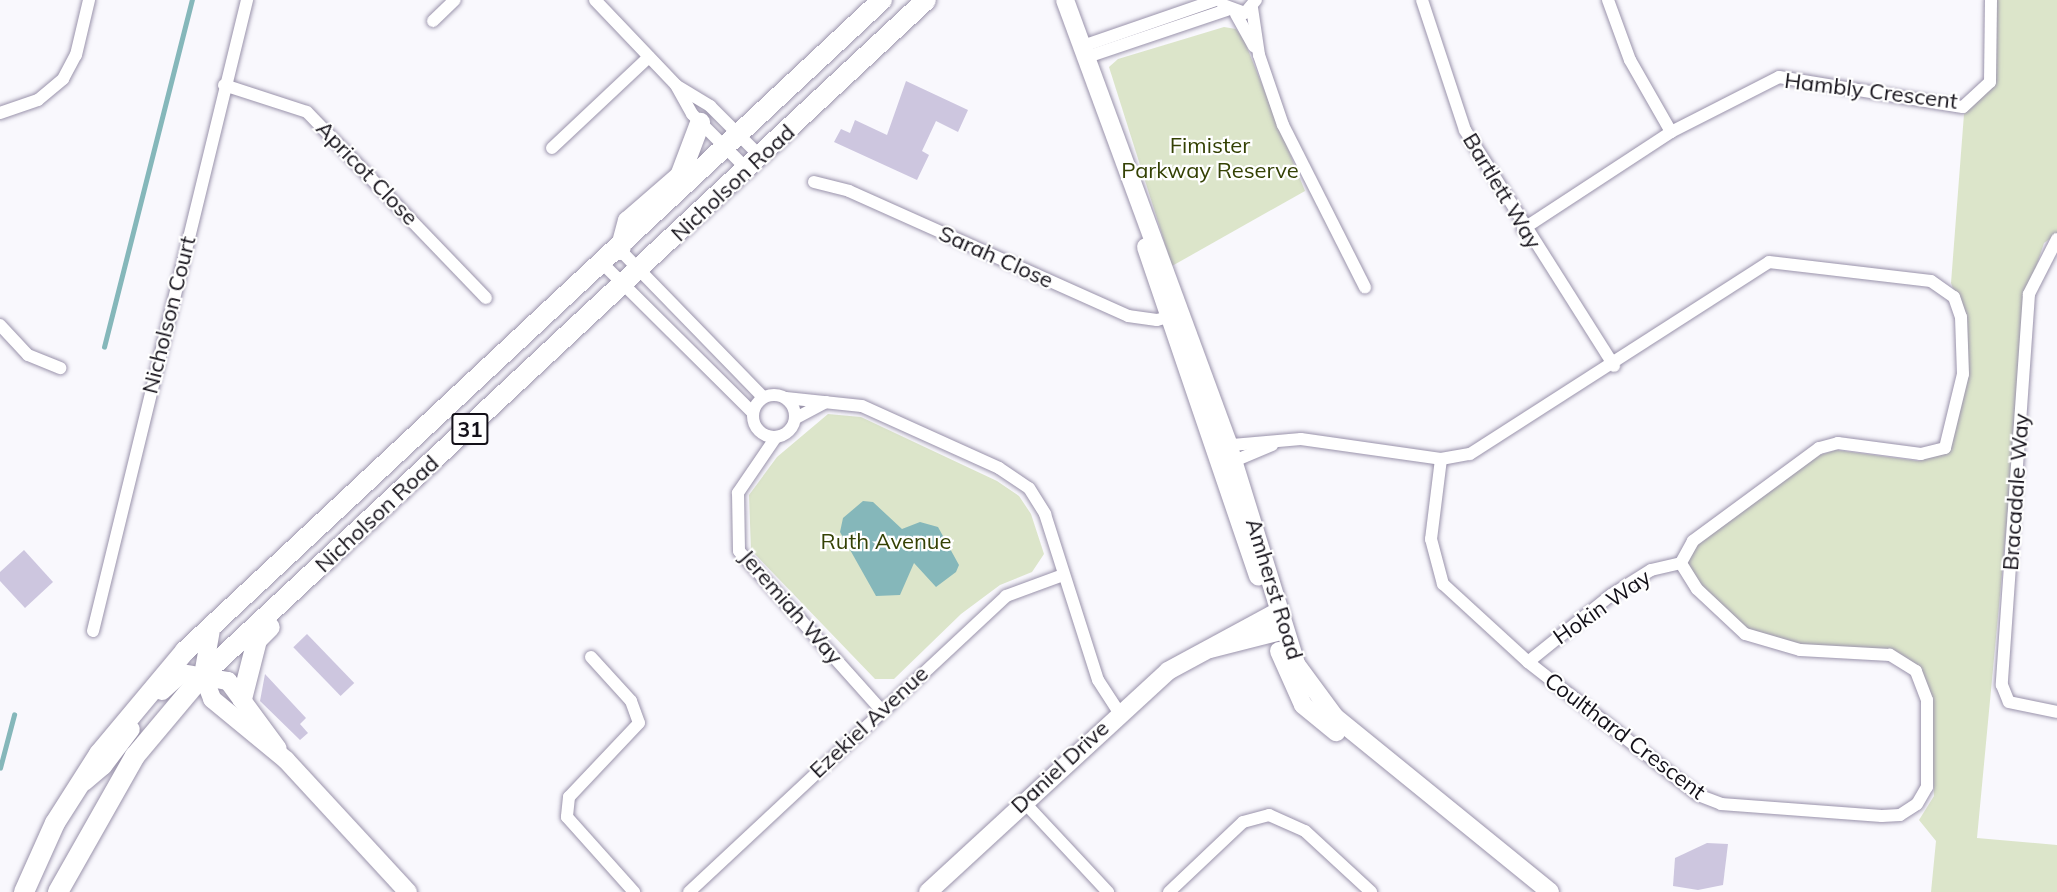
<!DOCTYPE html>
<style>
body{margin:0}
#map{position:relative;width:2057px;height:892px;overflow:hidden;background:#f9f8fd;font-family:Mulish,sans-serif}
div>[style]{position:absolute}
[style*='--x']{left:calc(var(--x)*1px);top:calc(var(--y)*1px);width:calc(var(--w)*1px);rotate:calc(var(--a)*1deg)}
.green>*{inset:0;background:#dce5ca}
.water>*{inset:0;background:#85b7ba}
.stream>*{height:4.5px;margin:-2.25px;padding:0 2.25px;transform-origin:2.25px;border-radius:2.25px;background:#85b7ba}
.building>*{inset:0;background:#cdc6df;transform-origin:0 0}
.roads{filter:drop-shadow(0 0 2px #9a93ab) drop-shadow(0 0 2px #9a93ab)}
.street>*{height:12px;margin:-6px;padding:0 6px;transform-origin:6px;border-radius:6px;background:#fff}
.street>.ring{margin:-6px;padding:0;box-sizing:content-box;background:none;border:12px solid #fff;border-radius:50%}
.secondary>*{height:18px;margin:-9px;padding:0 9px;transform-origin:9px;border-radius:9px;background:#fff}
.primary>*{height:20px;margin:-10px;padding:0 10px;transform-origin:10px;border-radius:10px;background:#fff}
span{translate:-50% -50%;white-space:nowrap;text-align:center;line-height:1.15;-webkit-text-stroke:4.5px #fff;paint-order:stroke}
.shield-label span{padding:2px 4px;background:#fff;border:2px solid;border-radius:4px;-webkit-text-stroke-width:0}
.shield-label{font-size:21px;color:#131018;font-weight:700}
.street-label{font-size:22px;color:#131018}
.park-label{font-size:22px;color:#344104}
</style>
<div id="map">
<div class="green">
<div style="clip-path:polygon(1994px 0,2057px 0,2057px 234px,2044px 243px,2029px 289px,1977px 838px,2057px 845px,2057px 892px,1931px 892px,1936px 841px,1919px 820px,1934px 796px,1930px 699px,1918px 670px,1890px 652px,1799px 648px,1746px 632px,1698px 587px,1685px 562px,1694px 543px,1738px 508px,1820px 455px,1836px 450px,1918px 461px,1949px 452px,1965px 374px,1963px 316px,1951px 283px,1964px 114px,1992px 87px)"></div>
<div style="clip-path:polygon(1224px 27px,1236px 29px,1244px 40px,1305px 191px,1172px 266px,1109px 67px,1118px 59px)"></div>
<div style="clip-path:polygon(828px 414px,861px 417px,997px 481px,1019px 496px,1031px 514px,1044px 554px,1032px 572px,1000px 585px,961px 614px,894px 679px,875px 679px,751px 550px,749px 495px,777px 457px)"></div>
</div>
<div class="water">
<div style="clip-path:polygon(863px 501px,873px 502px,902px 529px,920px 522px,938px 527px,959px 565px,956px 572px,936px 587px,914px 563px,900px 595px,876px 596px,840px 532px,843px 518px)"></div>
</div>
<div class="stream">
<div style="--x:104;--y:347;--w:358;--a:-75.8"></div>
<div style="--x:0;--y:768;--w:55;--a:-75.2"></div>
</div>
<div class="building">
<div style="clip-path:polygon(906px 81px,968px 110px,958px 132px,936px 121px,922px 151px,929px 155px,917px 180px,834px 142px,841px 129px,850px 133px,855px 120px,887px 135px)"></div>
<div style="clip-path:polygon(24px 550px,53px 582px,25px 608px,0 581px,0 572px)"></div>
<div style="left:307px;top:634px;width:68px;height:19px;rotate:46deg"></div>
<div style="clip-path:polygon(265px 674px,306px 718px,300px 724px,308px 733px,300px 740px,260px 701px)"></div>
<div style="clip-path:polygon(1707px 843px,1728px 844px,1723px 885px,1698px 890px,1673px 886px,1675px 858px)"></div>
</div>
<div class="roads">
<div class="street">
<div style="--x:595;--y:0;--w:117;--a:46.4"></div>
<div style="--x:676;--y:85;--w:33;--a:61"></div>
<div style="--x:692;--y:114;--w:78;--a:45"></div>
<div style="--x:1422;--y:0;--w:137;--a:71.7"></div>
<div style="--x:1465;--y:130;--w:279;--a:57.7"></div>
<div style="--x:1608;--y:0;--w:64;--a:69.9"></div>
<div style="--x:1630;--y:60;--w:83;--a:60.3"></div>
<div style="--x:1223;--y:5;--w:23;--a:20"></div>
<div style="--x:1245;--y:13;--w:17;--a:-50"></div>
<div style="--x:1252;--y:8;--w:48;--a:81.5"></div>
<div style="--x:1259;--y:55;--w:74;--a:71.1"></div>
<div style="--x:1283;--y:125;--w:182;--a:63.2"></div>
<div style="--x:1236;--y:14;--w:37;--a:61"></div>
<div style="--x:433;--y:21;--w:30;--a:-44"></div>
<div style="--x:1083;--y:46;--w:141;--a:-19.1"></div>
<div style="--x:1087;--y:57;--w:148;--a:-18.6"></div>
<div style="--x:224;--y:85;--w:87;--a:18"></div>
<div style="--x:307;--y:112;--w:258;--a:46.1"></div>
<div style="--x:677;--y:86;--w:39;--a:31"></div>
<div style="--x:710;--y:106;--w:71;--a:45"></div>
<div style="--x:0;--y:113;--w:40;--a:-18.9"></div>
<div style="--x:38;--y:100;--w:33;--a:-40"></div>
<div style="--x:63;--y:79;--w:27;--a:-62"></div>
<div style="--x:76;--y:55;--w:57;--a:-76.7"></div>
<div style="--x:552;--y:148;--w:133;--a:-43.2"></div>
<div style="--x:814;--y:182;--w:36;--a:14"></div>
<div style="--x:849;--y:191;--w:306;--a:24.1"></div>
<div style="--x:1128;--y:316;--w:29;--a:8"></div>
<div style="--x:1157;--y:320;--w:20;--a:-15"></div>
<div style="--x:1523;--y:229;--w:177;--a:-33.2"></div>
<div style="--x:1671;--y:132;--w:121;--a:-27"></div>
<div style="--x:1779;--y:77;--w:186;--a:9.3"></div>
<div style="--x:1963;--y:107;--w:37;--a:-43"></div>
<div style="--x:1990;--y:82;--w:82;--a:-89.3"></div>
<div style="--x:2057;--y:239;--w:62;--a:117"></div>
<div style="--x:2029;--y:294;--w:392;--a:94"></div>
<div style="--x:2002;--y:685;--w:18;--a:68"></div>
<div style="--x:2009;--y:702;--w:49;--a:11.8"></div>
<div style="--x:620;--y:250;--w:204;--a:45.8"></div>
<div style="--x:604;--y:265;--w:209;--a:44.8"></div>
<div style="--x:0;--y:325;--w:41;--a:47"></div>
<div style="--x:28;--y:355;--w:35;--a:22"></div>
<div class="ring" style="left:753px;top:395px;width:30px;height:30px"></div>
<div style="--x:786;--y:398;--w:76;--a:6"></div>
<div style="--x:862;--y:406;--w:150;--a:24.3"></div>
<div style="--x:999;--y:468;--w:36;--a:34"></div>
<div style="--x:1029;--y:488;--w:31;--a:58"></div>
<div style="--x:1045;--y:514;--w:174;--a:72.3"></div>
<div style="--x:1098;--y:680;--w:38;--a:57"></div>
<div style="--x:796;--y:418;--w:34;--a:-28"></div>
<div style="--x:776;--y:437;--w:68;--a:124.2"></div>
<div style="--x:738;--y:493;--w:58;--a:89"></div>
<div style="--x:739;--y:551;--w:213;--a:48.2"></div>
<div style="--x:1221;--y:446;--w:80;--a:-5"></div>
<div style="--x:1301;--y:439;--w:141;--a:8.1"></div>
<div style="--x:1441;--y:459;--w:29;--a:-10"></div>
<div style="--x:1470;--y:454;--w:355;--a:-32.7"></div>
<div style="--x:1769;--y:262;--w:163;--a:6.7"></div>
<div style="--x:1931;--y:281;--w:28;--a:35"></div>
<div style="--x:1954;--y:297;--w:21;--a:71"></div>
<div style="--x:1961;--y:317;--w:57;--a:88"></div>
<div style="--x:1963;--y:374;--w:76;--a:103.7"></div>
<div style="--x:1945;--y:448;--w:25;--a:166"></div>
<div style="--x:1921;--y:454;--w:84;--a:-172.5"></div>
<div style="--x:1838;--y:443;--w:20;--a:165"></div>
<div style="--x:1819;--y:448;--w:157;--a:143.6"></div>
<div style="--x:1693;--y:541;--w:25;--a:119"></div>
<div style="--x:1441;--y:459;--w:81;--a:97.1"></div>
<div style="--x:1431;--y:539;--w:47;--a:75.1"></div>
<div style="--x:1443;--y:584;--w:115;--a:42.5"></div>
<div style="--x:1528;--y:662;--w:216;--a:38"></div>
<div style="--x:1698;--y:795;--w:25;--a:21"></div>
<div style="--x:1721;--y:804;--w:161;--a:4.3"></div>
<div style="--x:1882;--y:816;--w:18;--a:-3"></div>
<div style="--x:1900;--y:815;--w:20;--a:-33"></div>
<div style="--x:1917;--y:804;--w:20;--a:-60"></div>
<div style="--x:1927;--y:787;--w:87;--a:-90"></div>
<div style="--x:1927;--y:700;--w:31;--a:-111"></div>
<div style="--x:1916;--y:671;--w:31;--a:-148"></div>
<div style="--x:1890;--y:655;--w:90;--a:-176.8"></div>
<div style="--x:1800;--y:650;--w:57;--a:-163.8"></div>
<div style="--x:1745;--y:634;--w:66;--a:-136.8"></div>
<div style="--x:1697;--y:589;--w:31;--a:-122"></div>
<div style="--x:1227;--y:464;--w:49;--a:-22.9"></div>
<div style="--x:93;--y:631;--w:650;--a:-76.28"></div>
<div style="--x:591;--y:657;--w:59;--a:47.7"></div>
<div style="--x:631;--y:701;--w:23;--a:70"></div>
<div style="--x:639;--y:723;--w:102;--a:133.4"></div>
<div style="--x:569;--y:797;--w:20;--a:96"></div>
<div style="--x:567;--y:817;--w:101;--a:48.2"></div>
<div style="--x:1528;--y:662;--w:107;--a:-38.9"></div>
<div style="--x:1611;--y:595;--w:47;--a:-32"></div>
<div style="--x:1651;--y:570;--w:31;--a:-13"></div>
<div style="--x:1023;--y:801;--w:125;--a:47"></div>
<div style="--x:689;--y:892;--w:434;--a:-43"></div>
<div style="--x:1006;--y:596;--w:61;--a:-20.2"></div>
<div style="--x:1169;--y:892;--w:102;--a:-43.4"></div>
<div style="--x:1243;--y:822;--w:27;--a:-15"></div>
<div style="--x:1269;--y:815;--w:39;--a:24"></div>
<div style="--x:1305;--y:831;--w:90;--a:42.7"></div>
</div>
<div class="secondary">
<div style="--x:1065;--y:0;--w:473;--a:69.8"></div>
<div style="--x:1228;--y:444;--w:230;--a:72.8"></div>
<div style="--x:1296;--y:664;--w:66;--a:53.7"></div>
<div style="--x:1335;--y:717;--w:277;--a:39.1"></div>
<div style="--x:1146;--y:247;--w:348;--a:71.2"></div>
<div style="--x:212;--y:624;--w:52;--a:100"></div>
<div style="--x:203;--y:675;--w:26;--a:69"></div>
<div style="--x:212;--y:699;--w:96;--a:39.5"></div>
<div style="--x:286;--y:760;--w:180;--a:47.3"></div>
<div style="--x:1210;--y:649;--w:77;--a:-14.2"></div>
<div style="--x:1279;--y:651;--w:59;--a:66"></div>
<div style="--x:1303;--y:705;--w:43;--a:39.3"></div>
<div style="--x:162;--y:691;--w:27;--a:-42"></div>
<div style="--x:182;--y:673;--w:47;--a:9.9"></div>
<div style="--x:228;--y:681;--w:84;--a:53.7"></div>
<div style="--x:84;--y:782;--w:25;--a:-40"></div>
<div style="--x:103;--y:766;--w:46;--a:-52.9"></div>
<div style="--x:928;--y:892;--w:326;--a:-42.6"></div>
<div style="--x:1168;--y:671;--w:126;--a:-28.4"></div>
</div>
<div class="primary">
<div style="--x:620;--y:250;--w:30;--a:-75"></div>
<div style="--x:628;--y:221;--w:69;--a:-40.9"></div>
<div style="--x:680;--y:176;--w:57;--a:-69.3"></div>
<div style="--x:242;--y:699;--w:61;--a:-75.7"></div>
<div style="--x:257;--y:640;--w:18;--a:-45"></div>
<div style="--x:24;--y:892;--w:76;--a:-65.8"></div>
<div style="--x:55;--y:823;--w:82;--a:-57.5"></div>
<div style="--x:99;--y:754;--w:134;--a:-50.1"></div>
<div style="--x:185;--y:651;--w:954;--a:-43.05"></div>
<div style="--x:58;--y:892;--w:156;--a:-60.5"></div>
<div style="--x:135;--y:756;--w:106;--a:-50"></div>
<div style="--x:203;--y:675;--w:989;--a:-43.03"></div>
</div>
</div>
<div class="shield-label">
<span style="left:470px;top:429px">31</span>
</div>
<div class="street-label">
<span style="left:1871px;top:91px;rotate:7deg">Hambly Crescent</span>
<span style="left:367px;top:173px;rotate:46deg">Apricot Close</span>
<span style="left:733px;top:183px;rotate:-43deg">Nicholson Road</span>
<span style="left:1502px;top:191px;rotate:59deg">Bartlett Way</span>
<span style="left:996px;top:257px;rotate:24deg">Sarah Close</span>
<span style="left:169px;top:315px;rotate:-76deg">Nicholson Court</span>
<span style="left:2016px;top:492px;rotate:-86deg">Bracadale Way</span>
<span style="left:377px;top:514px;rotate:-43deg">Nicholson Road</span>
<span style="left:1274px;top:589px;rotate:73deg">Amherst Road</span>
<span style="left:791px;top:607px;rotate:49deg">Jeremiah Way</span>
<span style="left:1602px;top:607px;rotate:-35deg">Hokin Way</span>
<span style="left:869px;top:722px;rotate:-43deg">Ezekiel Avenue</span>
<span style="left:1625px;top:736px;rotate:37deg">Coulthard Crescent</span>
<span style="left:1060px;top:767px;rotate:-43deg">Daniel Drive</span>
</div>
<div class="park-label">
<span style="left:1210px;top:158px">Fimister<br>Parkway Reserve</span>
<span style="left:886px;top:542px">Ruth Avenue</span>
</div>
</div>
